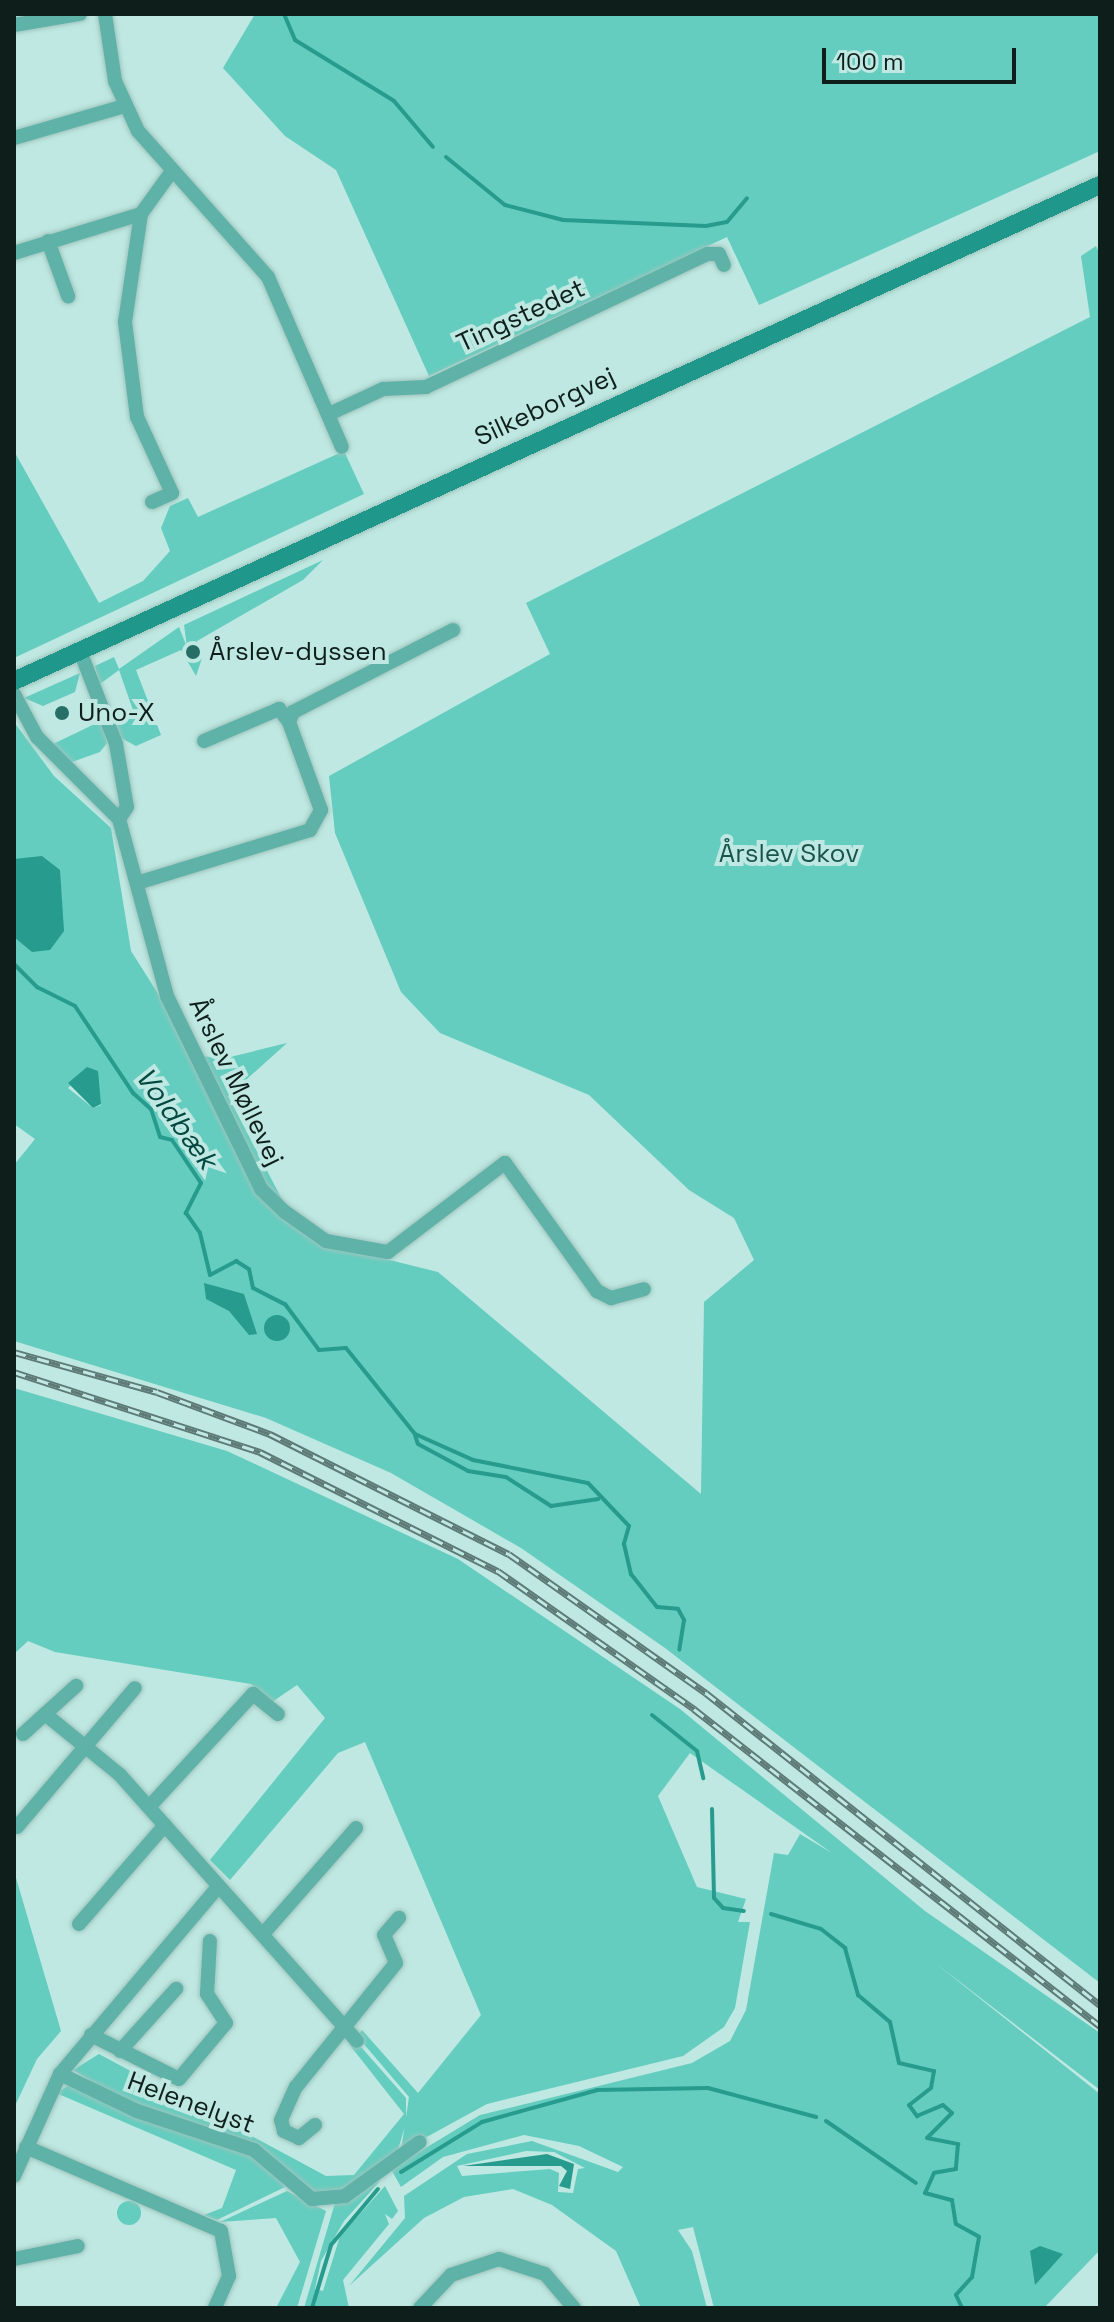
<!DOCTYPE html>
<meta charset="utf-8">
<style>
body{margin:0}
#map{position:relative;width:1114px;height:2322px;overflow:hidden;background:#bee8e1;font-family:"Space Grotesk",sans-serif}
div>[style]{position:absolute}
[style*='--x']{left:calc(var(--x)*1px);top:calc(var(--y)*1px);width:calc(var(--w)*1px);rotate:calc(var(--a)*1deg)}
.green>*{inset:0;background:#64cdbf}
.round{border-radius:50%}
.water>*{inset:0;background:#279b8e}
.stream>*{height:4px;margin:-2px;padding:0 2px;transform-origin:2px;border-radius:2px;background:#279b8e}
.roads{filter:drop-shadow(0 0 2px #9ec4bd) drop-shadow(0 0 2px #9ec4bd)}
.minor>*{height:14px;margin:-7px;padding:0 7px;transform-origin:7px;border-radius:7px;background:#5fb2a7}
.secondary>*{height:18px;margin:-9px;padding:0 9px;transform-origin:9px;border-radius:9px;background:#1f978a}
.rail>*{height:7px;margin-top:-3.5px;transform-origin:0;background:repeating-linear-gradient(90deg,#bee8e1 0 12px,#5e7a76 0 24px);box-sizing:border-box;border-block:2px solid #5e7a76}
.dots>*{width:22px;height:22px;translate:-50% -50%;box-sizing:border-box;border:4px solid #bee8e1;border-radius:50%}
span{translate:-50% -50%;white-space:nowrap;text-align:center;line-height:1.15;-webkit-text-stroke:8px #bee8e1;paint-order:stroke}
.street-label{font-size:26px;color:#0e1e1b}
.poi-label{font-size:26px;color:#0e1e1b}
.left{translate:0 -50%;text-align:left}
.park-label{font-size:26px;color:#16544c}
.water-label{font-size:28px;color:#034741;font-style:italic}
.frame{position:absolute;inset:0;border:16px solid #0e1e1b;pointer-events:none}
.scale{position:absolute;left:822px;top:48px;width:194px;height:36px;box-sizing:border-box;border:4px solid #0e1e1b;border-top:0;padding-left:10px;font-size:24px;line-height:28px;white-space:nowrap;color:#0e1e1b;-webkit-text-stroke:6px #bee8e1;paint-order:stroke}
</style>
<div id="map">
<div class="green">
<div style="clip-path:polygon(255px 14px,1100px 14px,1100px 151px,759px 305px,727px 237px,429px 376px,336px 170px,285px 136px,223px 68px)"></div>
<div style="clip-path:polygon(evenodd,1096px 246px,1100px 254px,1100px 1983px,665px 1648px,521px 1548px,391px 1473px,266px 1418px,14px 1341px,14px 1165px,35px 1139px,14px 1124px,14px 722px,54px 776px,111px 828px,131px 951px,197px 1055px,222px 1059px,287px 1043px,228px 1096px,287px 1209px,337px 1247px,438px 1272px,701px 1494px,704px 1302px,754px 1260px,734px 1218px,689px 1190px,589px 1095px,440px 1033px,401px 992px,335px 833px,329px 776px,550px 654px,526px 603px,1090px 317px,1081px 256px,1096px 246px,83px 1074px,97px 1074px,101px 1105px,93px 1108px,68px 1088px,83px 1074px)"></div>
<div style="clip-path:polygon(14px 451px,99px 603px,143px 581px,170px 551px,161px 528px,170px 506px,188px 498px,198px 517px,344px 451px,364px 494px,14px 658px)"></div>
<div style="clip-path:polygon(323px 560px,303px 580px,197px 641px,203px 655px,196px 676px,181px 650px,136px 670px,161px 735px,136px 746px,121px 738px,116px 721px,134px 713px,119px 670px,100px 684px,95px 666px,114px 657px,119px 669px,179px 627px,187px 647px,184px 625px)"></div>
<div style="clip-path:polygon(80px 673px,75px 692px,43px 706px,24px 698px)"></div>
<div style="clip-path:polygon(101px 721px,107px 743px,100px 752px,72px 762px,53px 744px)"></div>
<div style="clip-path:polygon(evenodd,14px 1388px,227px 1451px,458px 1559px,680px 1709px,925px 1911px,1100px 2033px,1100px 2090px,934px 1962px,1100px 2094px,1100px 2250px,1044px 2308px,714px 2308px,693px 2227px,678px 2230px,692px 2251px,707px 2308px,641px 2308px,616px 2251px,552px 2205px,513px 2189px,464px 2197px,424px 2218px,349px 2286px,405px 2218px,404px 2196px,467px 2154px,532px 2141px,618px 2172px,623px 2167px,579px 2146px,524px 2135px,443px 2157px,401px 2187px,391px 2169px,480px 2115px,692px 2063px,730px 2041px,746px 2010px,774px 1853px,788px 1855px,800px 1834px,832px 1853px,690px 1753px,658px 1796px,697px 1887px,746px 1899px,738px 1922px,750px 1922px,735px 2008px,724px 2027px,683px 2056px,487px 2104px,401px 2151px,409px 2097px,357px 2036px,362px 2030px,418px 2093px,481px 2015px,365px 1742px,338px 1753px,230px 1880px,210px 1860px,325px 1718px,297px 1685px,272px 1702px,251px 1684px,55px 1652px,28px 1641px,14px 1654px,14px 1388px,526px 2151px,554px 2152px,585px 2168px,578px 2169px,573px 2193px,558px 2192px,559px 2173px,550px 2169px,462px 2176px,457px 2166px,526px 2151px)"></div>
<div style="clip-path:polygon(14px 1871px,61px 2031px,37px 2059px,14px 2108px)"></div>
<div style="clip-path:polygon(354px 2039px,406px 2098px,406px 2123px,397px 2153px,340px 2192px,319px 2195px,251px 2143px,127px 2103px,73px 2070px,99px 2054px,326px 2176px,354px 2175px,404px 2114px,349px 2044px)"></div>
<div style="clip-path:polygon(69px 2085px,261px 2159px,285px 2187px,217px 2220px,204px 2215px,222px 2208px,236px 2170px,56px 2093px)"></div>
<div style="clip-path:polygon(380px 2181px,344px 2221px,321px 2261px,315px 2289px,323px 2291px,340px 2236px,385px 2186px,398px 2211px,392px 2219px,385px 2214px,389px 2224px,343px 2280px,349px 2308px,304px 2308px,335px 2203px)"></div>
<div style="clip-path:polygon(287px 2191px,326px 2211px,297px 2308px,276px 2308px,300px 2262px,276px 2218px,220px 2222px)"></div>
<div class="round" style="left:117px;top:2201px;width:24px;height:24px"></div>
</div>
<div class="water">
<div style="clip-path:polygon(42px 856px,60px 870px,64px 931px,50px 950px,32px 952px,14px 937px,14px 859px)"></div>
<div style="clip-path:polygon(87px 1067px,98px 1071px,101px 1104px,93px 1108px,68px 1083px)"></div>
<div style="clip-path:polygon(204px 1283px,244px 1294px,257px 1334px,249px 1335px,229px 1311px,206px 1299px)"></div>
<div class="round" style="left:264px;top:1315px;width:26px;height:26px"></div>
<div style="clip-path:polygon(547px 2154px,574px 2164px,570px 2189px,559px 2186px,567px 2171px,561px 2166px,463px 2166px)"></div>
<div style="clip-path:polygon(1040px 2246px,1063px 2254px,1035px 2285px,1030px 2251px)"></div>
</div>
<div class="stream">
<div style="--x:284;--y:14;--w:28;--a:67"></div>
<div style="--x:295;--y:40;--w:116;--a:31.6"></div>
<div style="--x:394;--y:101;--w:60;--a:49.7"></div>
<div style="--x:446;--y:157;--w:76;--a:39.1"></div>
<div style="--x:505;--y:205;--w:60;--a:14.5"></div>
<div style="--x:563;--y:220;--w:143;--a:2.4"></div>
<div style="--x:706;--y:226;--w:21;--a:-11"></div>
<div style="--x:727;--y:222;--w:31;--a:-50"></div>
<div style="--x:14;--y:797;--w:2;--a:90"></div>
<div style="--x:14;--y:810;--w:4;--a:90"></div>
<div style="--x:14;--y:964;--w:33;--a:45"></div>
<div style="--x:37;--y:987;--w:42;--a:26.6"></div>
<div style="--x:75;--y:1006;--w:105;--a:56.3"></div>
<div style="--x:133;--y:1093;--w:24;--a:42"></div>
<div style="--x:151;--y:1109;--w:29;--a:72"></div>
<div style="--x:160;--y:1137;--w:12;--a:14"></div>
<div style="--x:172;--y:1140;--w:52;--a:56"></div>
<div style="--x:201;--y:1183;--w:34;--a:117"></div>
<div style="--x:186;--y:1213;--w:24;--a:55"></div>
<div style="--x:200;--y:1233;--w:43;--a:76.6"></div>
<div style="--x:210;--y:1275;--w:30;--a:-28"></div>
<div style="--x:236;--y:1261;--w:15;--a:32"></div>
<div style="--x:249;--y:1269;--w:19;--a:78"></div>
<div style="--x:253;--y:1288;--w:36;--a:27"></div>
<div style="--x:285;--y:1304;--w:57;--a:53.5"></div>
<div style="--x:319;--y:1350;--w:27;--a:-4"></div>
<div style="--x:346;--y:1348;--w:110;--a:51.3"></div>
<div style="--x:415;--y:1434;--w:64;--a:24.1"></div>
<div style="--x:473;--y:1460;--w:117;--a:11.3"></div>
<div style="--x:588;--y:1483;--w:59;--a:46.4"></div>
<div style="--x:629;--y:1526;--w:19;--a:106"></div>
<div style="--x:624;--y:1544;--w:31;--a:77"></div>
<div style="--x:631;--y:1574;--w:42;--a:51.8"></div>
<div style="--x:657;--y:1607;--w:21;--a:5"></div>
<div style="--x:678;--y:1609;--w:13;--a:61"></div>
<div style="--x:684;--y:1620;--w:30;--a:99"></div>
<div style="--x:415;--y:1435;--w:9;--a:72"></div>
<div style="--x:418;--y:1444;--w:57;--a:28.4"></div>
<div style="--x:468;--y:1471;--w:38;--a:9"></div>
<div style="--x:506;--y:1477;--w:54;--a:32.8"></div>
<div style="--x:551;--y:1506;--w:48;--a:-8.5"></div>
<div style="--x:652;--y:1715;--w:58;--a:38.7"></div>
<div style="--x:697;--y:1751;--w:28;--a:77"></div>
<div style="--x:712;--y:1809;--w:89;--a:88.7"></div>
<div style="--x:714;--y:1898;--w:13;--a:48"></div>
<div style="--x:723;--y:1908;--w:21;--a:8"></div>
<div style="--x:771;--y:1914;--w:52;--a:16.7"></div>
<div style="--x:821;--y:1929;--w:31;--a:38"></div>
<div style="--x:845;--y:1948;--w:49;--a:74.5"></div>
<div style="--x:858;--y:1995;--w:42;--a:40.2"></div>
<div style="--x:890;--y:2022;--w:42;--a:77.6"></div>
<div style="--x:899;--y:2063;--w:36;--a:13"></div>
<div style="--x:934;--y:2071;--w:17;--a:100"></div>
<div style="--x:931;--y:2088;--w:28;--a:142"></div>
<div style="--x:909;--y:2105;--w:14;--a:54"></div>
<div style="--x:917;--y:2116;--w:28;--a:-23"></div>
<div style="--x:943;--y:2105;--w:12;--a:42"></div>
<div style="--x:952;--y:2113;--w:35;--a:135"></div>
<div style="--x:927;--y:2138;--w:32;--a:11"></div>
<div style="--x:958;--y:2144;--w:25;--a:95"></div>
<div style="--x:956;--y:2169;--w:22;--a:170"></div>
<div style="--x:934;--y:2173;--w:22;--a:114"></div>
<div style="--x:925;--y:2193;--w:28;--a:15"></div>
<div style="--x:952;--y:2200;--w:24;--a:81"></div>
<div style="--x:956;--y:2224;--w:26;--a:29"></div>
<div style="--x:979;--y:2237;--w:41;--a:99.9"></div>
<div style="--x:972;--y:2277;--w:24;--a:132"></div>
<div style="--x:956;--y:2295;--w:14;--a:65"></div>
<div style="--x:826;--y:2121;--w:109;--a:34.6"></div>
<div style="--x:401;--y:2172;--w:95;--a:-31.7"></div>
<div style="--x:482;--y:2122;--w:119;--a:-15.5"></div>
<div style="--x:597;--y:2090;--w:111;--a:-1"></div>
<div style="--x:708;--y:2088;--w:112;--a:15"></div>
<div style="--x:312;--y:2308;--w:66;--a:-73.2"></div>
<div style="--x:331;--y:2245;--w:73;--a:-50"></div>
</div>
<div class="roads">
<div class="minor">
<div style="--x:105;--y:14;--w:68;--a:81.5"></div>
<div style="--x:115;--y:81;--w:55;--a:65.3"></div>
<div style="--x:138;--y:131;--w:195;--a:48.3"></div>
<div style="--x:268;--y:277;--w:185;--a:66.5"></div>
<div style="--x:14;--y:25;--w:67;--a:-9.5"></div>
<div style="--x:14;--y:138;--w:116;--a:-16.1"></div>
<div style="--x:48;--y:241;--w:59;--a:70"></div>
<div style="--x:14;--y:253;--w:133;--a:-17.1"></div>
<div style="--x:329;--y:414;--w:60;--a:-24.8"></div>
<div style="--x:383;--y:389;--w:43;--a:-2.7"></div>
<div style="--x:426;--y:387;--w:312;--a:-25.3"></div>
<div style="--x:708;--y:254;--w:11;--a:0"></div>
<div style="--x:719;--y:254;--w:12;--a:66"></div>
<div style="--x:152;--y:502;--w:22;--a:-24"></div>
<div style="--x:172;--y:493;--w:84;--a:-114.7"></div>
<div style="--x:137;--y:417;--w:96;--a:-97.2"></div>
<div style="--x:125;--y:322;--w:109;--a:-81.6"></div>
<div style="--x:141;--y:214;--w:53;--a:-54.2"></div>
<div style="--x:80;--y:651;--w:100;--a:68.8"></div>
<div style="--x:116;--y:744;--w:64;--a:80.1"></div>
<div style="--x:127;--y:807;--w:14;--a:124"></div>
<div style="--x:14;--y:694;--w:49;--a:61.9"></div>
<div style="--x:37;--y:737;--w:116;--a:45"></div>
<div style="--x:119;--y:819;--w:183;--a:74.8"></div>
<div style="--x:167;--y:996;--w:215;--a:64"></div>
<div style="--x:261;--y:1189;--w:33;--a:44"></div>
<div style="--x:285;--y:1212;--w:50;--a:35.3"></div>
<div style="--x:326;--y:1241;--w:63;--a:10.1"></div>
<div style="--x:388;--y:1252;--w:147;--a:-37.3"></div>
<div style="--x:505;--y:1163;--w:158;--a:54.3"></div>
<div style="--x:597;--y:1291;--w:16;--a:27"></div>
<div style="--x:611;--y:1298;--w:34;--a:-15"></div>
<div style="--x:204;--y:741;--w:82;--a:-23.1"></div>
<div style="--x:279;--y:709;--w:16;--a:52"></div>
<div style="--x:137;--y:883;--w:181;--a:-17"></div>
<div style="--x:310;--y:830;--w:23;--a:-61"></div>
<div style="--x:321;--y:810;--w:94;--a:-110"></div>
<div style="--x:289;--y:722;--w:11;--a:-68"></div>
<div style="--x:293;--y:712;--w:180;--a:-27.1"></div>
<div style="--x:45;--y:1714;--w:97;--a:39.1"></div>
<div style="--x:120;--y:1775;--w:356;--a:48.3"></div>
<div style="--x:23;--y:1734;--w:72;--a:-42.2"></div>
<div style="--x:149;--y:1807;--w:154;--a:-47.4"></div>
<div style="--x:253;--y:1694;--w:32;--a:39"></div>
<div style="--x:17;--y:1827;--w:182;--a:-49.7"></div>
<div style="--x:79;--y:1924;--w:131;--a:-49"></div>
<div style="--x:263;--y:1934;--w:141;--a:-48.7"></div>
<div style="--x:91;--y:2035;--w:98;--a:26.6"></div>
<div style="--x:179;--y:2079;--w:73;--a:-50"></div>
<div style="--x:226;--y:2023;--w:35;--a:-123"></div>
<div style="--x:207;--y:1994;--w:53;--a:-86.8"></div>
<div style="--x:120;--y:2051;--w:84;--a:-47.9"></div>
<div style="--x:60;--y:2074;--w:85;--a:25.7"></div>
<div style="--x:137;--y:2111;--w:123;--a:18.4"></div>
<div style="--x:254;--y:2150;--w:76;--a:40.2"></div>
<div style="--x:312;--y:2199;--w:33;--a:-5"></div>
<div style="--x:345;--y:2196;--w:92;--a:-35.8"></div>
<div style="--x:315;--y:2125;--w:21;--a:141"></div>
<div style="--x:299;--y:2138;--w:17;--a:-155"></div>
<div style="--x:284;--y:2131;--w:11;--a:-105"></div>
<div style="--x:281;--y:2120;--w:36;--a:-66"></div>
<div style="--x:296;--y:2087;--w:159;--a:-51.1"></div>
<div style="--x:396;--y:1963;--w:30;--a:-113"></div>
<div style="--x:384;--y:1935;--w:23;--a:-49"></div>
<div style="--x:26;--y:2147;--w:212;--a:23.3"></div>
<div style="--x:221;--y:2231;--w:46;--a:79.9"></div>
<div style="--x:229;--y:2276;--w:35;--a:114"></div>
<div style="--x:14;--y:2176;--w:112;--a:-65.7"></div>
<div style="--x:60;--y:2074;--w:246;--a:-49.8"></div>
<div style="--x:14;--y:2259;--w:65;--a:-11.5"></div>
<div style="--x:420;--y:2308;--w:45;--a:-46.8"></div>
<div style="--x:451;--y:2275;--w:51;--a:-18.4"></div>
<div style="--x:499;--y:2259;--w:48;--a:18.1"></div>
<div style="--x:545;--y:2274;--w:45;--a:49.5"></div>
</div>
<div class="secondary">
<div style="--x:14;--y:681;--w:1194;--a:-24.55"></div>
</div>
</div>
<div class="rail">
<div style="--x:14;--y:1352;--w:148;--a:15.6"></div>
<div style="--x:157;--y:1392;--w:121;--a:20.4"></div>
<div style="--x:270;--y:1434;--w:267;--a:26.7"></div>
<div style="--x:509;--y:1554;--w:241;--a:35.2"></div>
<div style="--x:706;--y:1693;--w:503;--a:38.37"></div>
<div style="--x:14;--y:1372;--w:259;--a:18"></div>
<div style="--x:260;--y:1452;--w:266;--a:26.6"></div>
<div style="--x:498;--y:1571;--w:240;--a:35.1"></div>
<div style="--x:694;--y:1709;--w:515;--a:37.98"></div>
</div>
<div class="dots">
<div style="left:193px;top:652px;background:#276f66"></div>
<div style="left:62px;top:713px;background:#276f66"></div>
</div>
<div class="street-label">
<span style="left:521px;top:316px;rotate:-25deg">Tingstedet</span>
<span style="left:545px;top:407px;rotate:-25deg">Silkeborgvej</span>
<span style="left:236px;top:1082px;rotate:64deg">Årslev Møllevej</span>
<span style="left:191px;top:2103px;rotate:20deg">Helenelyst</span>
</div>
<div class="poi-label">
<span class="left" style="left:209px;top:652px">Årslev-dyssen</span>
<span class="left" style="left:78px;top:713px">Uno-X</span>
</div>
<div class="park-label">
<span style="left:789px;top:854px">Årslev Skov</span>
</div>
<div class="water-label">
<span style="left:177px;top:1118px;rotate:54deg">Voldbæk</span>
</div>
<div class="frame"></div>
<div class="scale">100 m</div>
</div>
